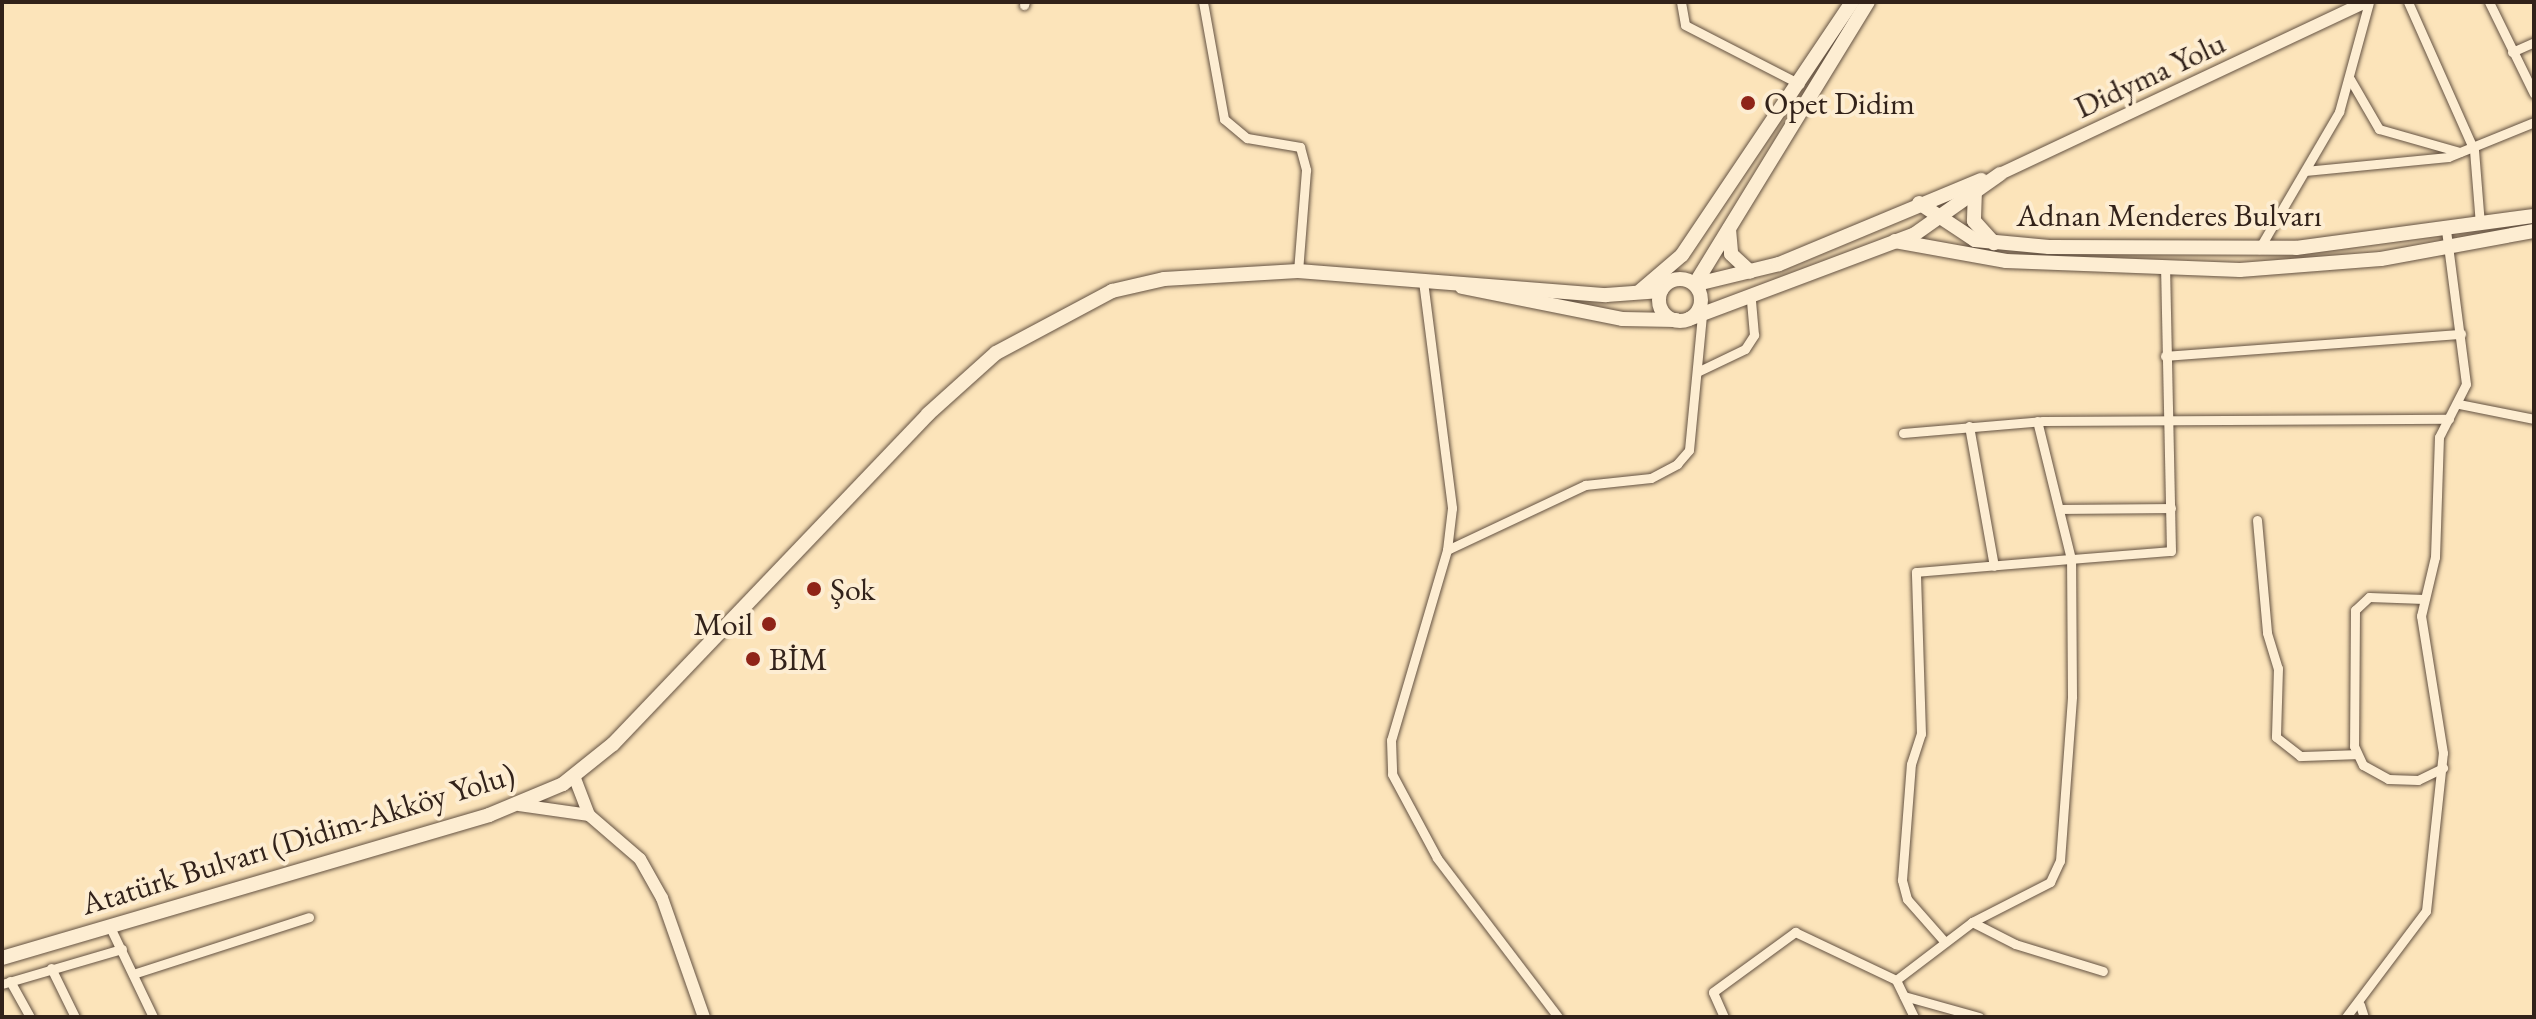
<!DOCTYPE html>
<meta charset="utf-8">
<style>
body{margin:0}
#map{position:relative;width:2536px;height:1019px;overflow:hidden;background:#fce4ba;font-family:"EB Garamond",serif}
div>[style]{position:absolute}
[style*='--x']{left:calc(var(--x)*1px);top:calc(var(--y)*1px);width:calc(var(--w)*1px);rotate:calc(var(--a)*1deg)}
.roads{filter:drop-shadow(0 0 2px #645242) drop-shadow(0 0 2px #645242)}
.minor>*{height:9px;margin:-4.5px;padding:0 4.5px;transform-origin:4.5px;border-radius:4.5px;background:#fdedd2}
.tertiary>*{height:12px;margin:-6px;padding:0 6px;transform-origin:6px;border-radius:6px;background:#fdedd2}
.secondary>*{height:14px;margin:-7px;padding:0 7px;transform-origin:7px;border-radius:7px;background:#fdedd2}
.secondary>.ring{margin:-7px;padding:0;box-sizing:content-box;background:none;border:14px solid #fdedd2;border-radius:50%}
.dots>*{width:22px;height:22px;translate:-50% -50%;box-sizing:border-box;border:4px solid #fdedd2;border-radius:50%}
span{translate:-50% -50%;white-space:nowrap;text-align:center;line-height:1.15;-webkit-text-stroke:8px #fdedd2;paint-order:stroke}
.street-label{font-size:32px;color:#32221a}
.poi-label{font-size:32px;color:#32221a}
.left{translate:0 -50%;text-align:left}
.right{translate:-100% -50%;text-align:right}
.frame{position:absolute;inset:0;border:4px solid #32221a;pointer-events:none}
</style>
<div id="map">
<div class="roads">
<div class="minor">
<div style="--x:1203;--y:2;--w:119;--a:79.8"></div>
<div style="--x:1224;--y:119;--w:30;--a:40"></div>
<div style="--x:1247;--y:138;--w:54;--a:9.6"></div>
<div style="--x:1300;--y:147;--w:24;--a:75"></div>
<div style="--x:1306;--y:170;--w:101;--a:94.5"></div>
<div style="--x:1681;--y:2;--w:23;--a:80"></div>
<div style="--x:1685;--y:25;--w:129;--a:27.2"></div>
<div style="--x:2408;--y:2;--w:162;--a:66"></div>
<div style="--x:2474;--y:150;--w:75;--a:85.4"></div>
<div style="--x:2489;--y:2;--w:102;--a:63.9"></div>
<div style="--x:1024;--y:5;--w:3;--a:-72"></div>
<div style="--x:2512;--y:52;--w:24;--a:-24"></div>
<div style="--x:2350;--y:79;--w:58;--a:59.9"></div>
<div style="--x:2379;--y:129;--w:84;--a:15.9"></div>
<div style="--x:2305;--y:171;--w:144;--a:-5.6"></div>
<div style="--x:2448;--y:157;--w:93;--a:-22.1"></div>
<div style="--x:2259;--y:249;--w:159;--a:-59.7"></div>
<div style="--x:2339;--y:112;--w:114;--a:-74.7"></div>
<div style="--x:1423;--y:281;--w:229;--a:82.7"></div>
<div style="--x:1452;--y:508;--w:42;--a:96.8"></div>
<div style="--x:1447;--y:550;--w:198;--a:106.4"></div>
<div style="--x:1391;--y:740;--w:34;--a:88"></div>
<div style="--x:1392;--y:774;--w:95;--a:61.8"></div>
<div style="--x:1437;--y:858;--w:200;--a:52.7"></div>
<div style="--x:2165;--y:356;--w:297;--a:-4.3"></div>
<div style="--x:1697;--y:372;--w:53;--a:-25.6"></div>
<div style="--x:1745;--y:349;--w:17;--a:-57"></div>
<div style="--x:1754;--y:335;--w:37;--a:-95"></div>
<div style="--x:2459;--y:404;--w:76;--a:11.3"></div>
<div style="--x:1969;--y:426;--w:142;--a:79.9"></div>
<div style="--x:1903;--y:433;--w:141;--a:-4.9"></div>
<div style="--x:2043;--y:421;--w:406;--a:-0.3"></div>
<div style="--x:2061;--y:509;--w:110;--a:-0.5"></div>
<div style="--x:2257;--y:520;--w:113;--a:84.9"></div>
<div style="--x:2267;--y:633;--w:37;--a:73"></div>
<div style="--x:2278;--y:668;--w:69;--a:91.7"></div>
<div style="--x:2276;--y:737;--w:31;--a:38"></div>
<div style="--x:2300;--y:756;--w:56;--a:-2"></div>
<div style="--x:1447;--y:550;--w:153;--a:-25.2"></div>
<div style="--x:1585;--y:485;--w:66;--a:-6.1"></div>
<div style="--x:1651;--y:478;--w:30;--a:-28"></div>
<div style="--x:1677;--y:464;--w:18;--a:-49"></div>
<div style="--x:1689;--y:450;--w:135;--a:-84.5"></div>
<div style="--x:2424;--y:599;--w:55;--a:-177.9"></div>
<div style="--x:2369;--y:597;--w:19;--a:137"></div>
<div style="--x:2355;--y:610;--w:136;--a:90.4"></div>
<div style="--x:2354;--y:746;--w:21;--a:65"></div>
<div style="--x:2363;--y:765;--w:29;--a:29"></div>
<div style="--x:2388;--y:779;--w:30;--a:2"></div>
<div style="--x:2418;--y:780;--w:28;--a:-26"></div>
<div style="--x:1972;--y:922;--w:48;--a:27.1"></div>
<div style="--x:2015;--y:944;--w:92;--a:17.1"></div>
<div style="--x:109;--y:925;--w:102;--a:64.4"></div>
<div style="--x:1944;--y:941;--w:56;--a:-131.4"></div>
<div style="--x:1907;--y:899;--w:20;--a:-105"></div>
<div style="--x:1902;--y:880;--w:116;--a:-85.6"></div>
<div style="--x:1911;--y:764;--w:32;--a:-72"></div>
<div style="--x:1921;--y:734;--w:162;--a:-91.8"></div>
<div style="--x:1916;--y:572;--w:156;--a:-4.8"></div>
<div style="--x:2071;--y:559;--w:142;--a:-103.8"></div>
<div style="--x:51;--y:968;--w:55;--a:63.9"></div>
<div style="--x:133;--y:974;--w:185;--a:-17.9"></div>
<div style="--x:1896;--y:980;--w:96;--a:-37.3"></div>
<div style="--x:1972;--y:922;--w:88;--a:-27.1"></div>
<div style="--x:2050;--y:882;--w:23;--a:-65"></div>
<div style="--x:2060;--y:861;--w:165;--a:-85.8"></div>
<div style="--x:2072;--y:696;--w:137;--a:-90.4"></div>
<div style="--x:2071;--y:559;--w:100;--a:-4.6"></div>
<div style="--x:2171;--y:551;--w:282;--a:-91.2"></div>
<div style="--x:10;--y:981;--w:41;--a:60.9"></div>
<div style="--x:2;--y:984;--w:125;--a:-16.3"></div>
<div style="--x:1904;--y:996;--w:78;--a:15.6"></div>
<div style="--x:2360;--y:1005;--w:13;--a:72"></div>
<div style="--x:1724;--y:1017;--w:27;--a:-114"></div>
<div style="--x:1713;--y:992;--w:102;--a:-36.2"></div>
<div style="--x:1795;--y:932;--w:112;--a:25.4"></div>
<div style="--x:1896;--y:980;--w:41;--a:64.1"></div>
<div style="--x:2346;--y:1017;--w:133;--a:-53"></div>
<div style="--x:2426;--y:911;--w:159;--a:-83.9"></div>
<div style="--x:2443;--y:753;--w:139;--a:-99.1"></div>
<div style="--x:2421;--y:616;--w:61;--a:-76.7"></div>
<div style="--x:2435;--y:557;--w:120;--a:-88.1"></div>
<div style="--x:2439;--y:437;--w:59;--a:-63"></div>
<div style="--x:2466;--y:384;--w:154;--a:-97.4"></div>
</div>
<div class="tertiary">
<div style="--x:2000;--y:174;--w:404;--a:-25.2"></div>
<div style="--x:574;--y:776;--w:42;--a:69"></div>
<div style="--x:519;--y:805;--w:71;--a:8.1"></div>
<div style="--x:589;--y:815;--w:67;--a:40.8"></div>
<div style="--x:640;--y:859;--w:45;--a:60.6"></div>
<div style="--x:662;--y:898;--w:126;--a:70.6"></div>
</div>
<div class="secondary">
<div style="--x:1975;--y:190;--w:31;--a:92"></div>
<div style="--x:1974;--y:221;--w:30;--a:48"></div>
<div style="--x:1919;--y:203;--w:67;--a:33.5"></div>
<div style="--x:1975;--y:240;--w:74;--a:5.4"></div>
<div style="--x:2049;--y:247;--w:247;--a:0.2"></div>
<div style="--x:2296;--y:248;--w:240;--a:-7.7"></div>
<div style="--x:1729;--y:229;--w:25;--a:85"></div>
<div style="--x:1731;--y:254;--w:26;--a:43"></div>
<div style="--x:1895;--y:241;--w:113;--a:10.2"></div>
<div style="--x:2006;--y:261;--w:234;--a:2.2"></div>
<div style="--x:2240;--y:270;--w:141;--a:-4.5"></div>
<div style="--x:2381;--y:259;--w:156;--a:-10.4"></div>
<div class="ring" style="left:1659px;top:279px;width:28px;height:28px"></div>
<div style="--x:1695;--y:284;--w:331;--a:-58.5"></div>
<div style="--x:1697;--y:284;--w:84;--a:-13.7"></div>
<div style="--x:1779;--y:264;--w:219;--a:-22.6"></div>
<div style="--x:1462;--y:287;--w:163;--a:11.3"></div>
<div style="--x:1622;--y:319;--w:54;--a:1.1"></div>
<div style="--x:1640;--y:291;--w:55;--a:-40.6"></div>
<div style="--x:1682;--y:255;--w:305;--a:-56.1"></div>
<div style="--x:1689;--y:319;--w:241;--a:-20.6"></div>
<div style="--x:1915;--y:234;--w:104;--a:-35.2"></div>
<div style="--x:2;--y:958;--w:508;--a:-16.36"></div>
<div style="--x:489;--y:815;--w:80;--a:-22.7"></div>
<div style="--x:563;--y:784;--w:64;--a:-38.7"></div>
<div style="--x:613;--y:744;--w:456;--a:-46.3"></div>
<div style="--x:928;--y:414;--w:91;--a:-41.9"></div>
<div style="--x:996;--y:353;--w:132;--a:-28.1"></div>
<div style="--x:1112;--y:291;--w:53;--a:-13"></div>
<div style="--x:1164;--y:279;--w:134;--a:-3.4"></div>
<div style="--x:1298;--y:271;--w:309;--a:4.5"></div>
<div style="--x:1606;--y:295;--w:55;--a:-4.2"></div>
</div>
</div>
<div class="dots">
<div style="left:1748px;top:103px;background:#8f2418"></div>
<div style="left:814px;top:589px;background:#8f2418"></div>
<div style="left:769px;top:624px;background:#8f2418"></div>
<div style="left:753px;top:659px;background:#8f2418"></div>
</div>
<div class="street-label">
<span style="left:2150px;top:75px;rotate:-25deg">Didyma Yolu</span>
<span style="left:2169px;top:215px">Adnan Menderes Bulvarı</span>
<span style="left:298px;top:839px;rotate:-17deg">Atatürk Bulvarı (Didim-Akköy Yolu)</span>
</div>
<div class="poi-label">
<span class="left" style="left:1764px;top:103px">Opet Didim</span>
<span class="left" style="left:830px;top:589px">Şok</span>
<span class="right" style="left:753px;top:624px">Moil</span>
<span class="left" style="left:769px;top:659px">BİM</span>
</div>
<div class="frame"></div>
</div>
